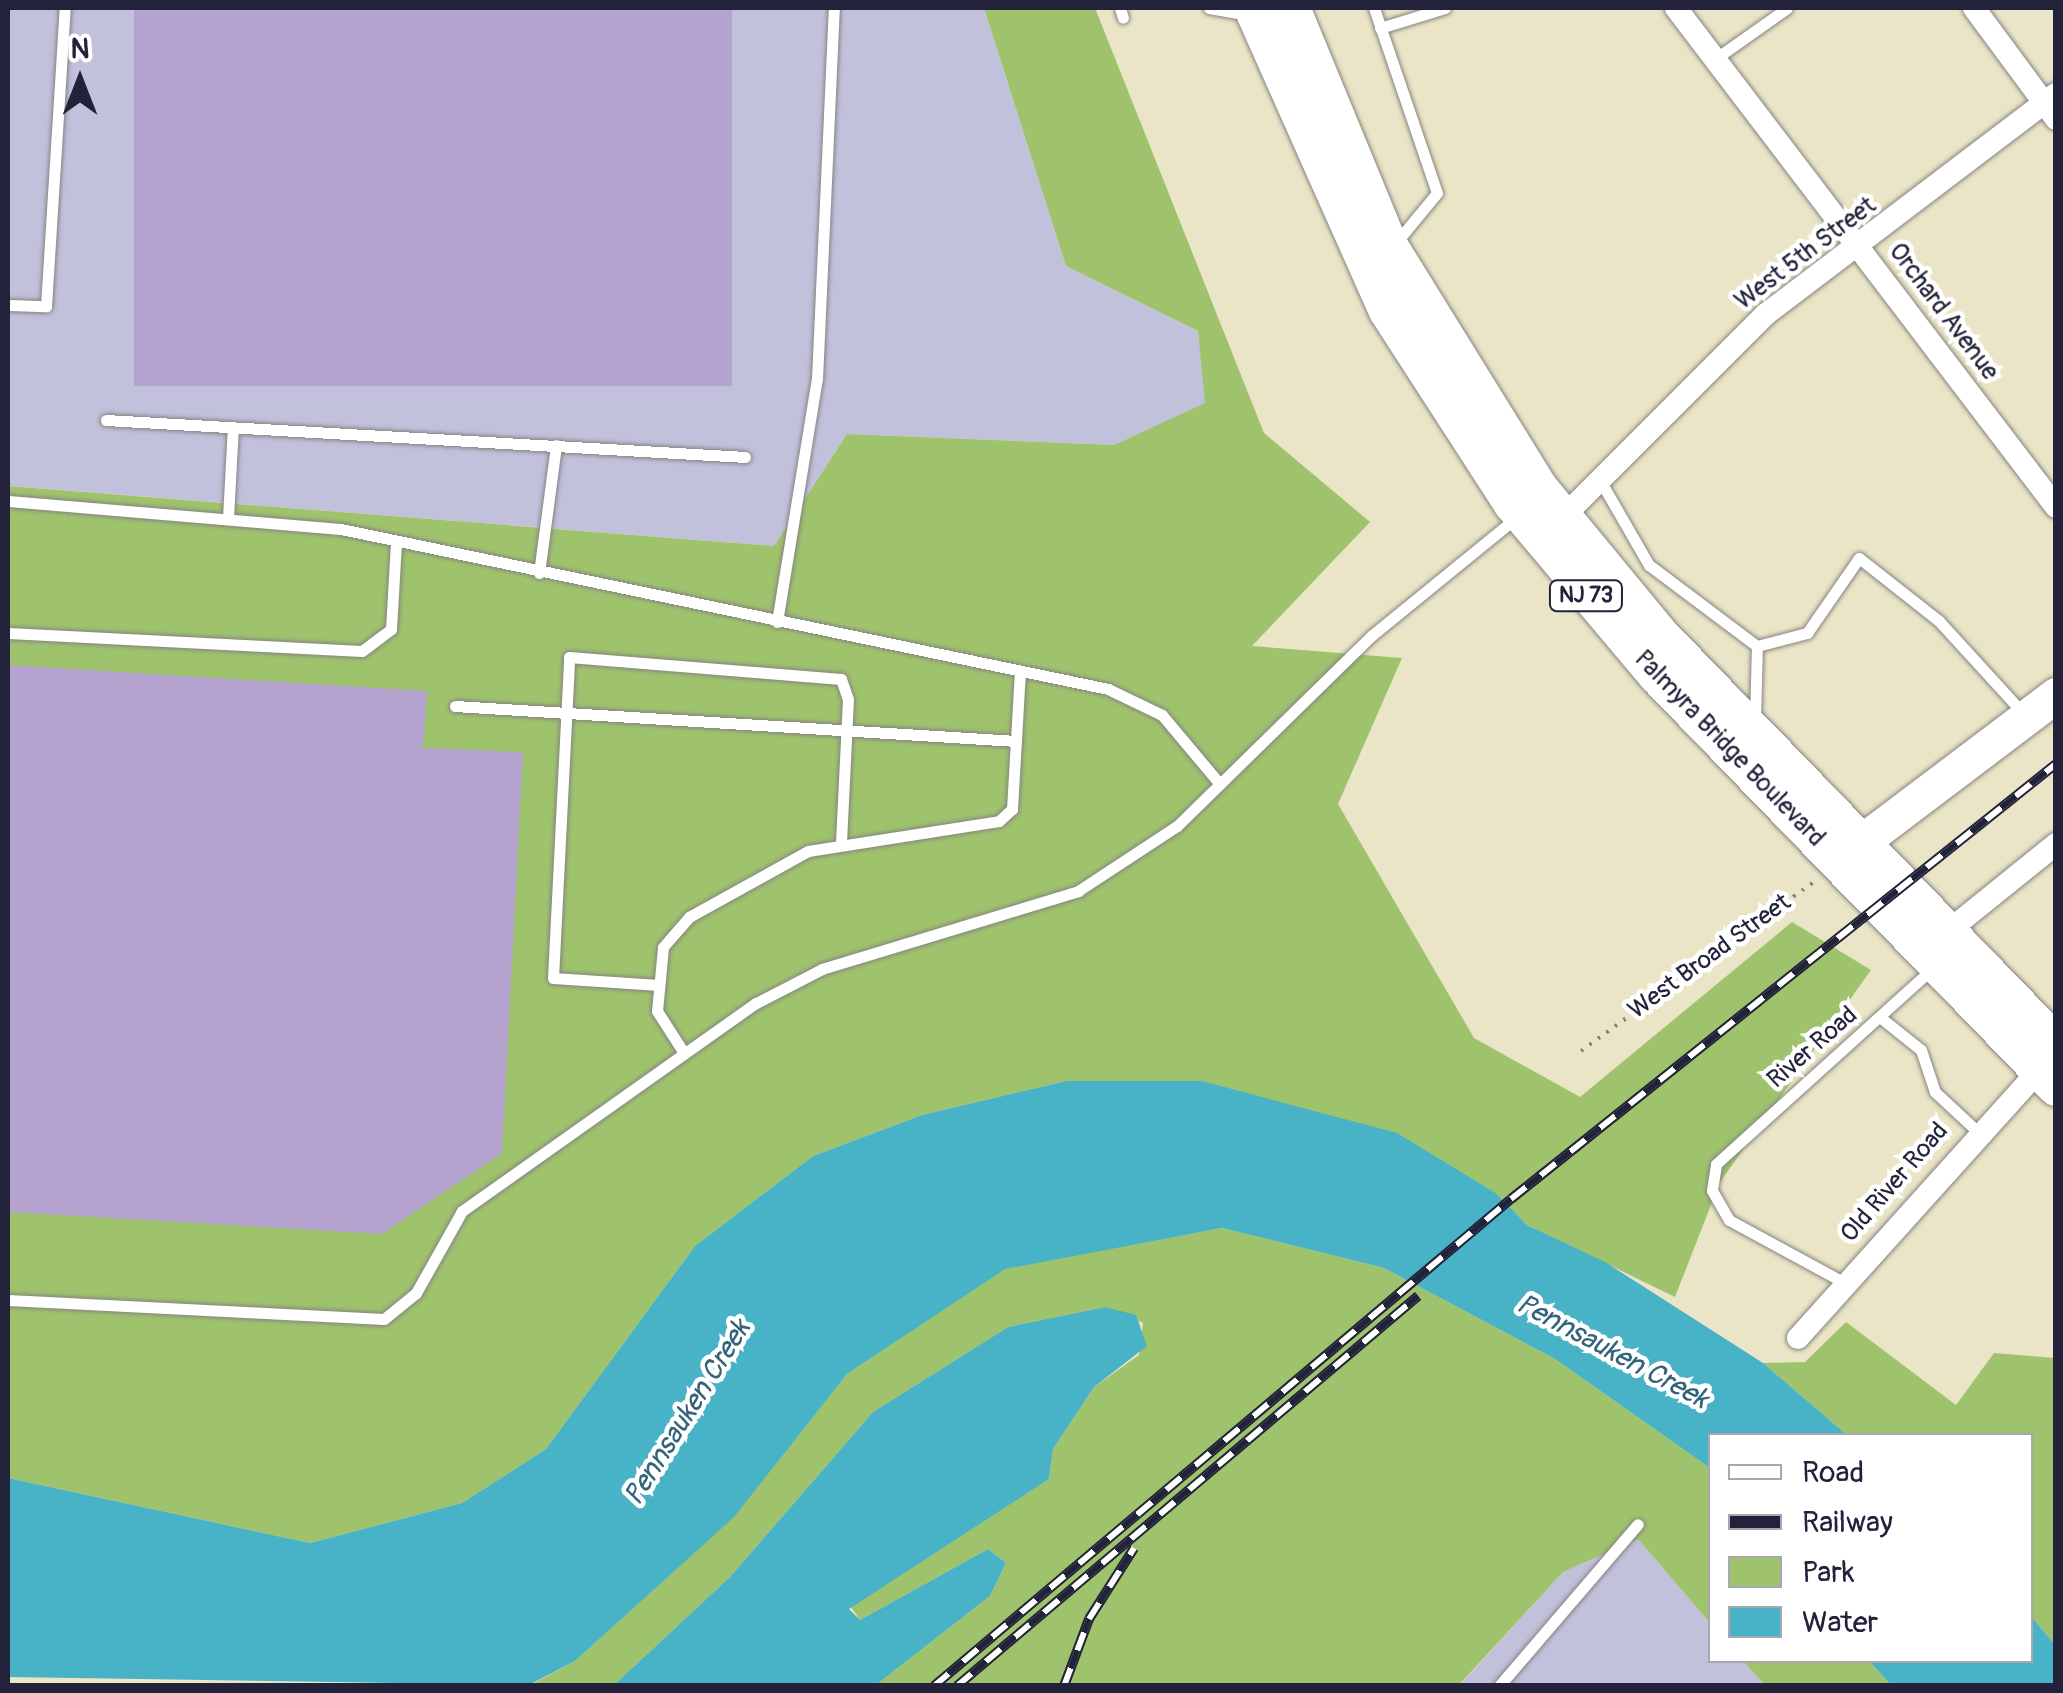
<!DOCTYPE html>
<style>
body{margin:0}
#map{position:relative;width:2063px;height:1693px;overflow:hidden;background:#ebe5c7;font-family:Pangolin,sans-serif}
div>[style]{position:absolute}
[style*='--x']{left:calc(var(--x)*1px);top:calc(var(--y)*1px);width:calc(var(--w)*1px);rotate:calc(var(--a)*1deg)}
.industrial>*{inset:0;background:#c2c1dc}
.green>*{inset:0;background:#9fc36d}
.water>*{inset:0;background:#48b2c6}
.building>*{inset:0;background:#b4a3cf;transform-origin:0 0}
.path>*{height:4px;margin-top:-2px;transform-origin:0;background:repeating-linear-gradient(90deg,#868481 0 2.5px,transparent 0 10.5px)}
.roads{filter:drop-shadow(0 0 2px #868481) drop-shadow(0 0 2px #868481)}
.service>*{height:11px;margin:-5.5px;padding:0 5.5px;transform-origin:5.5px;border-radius:5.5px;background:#fff}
.minor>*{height:22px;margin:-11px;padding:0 11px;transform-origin:11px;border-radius:11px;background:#fff}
.primary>*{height:35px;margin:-17.5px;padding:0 17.5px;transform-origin:17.5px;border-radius:17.5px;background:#fff}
.trunk>*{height:38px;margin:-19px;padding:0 19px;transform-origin:19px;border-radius:19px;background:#fff}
.rail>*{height:10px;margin-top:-5px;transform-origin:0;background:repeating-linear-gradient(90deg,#fff 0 19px,#22223b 0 38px);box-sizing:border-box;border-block:2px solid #22223b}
span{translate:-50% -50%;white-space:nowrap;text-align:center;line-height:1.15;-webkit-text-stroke:9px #fff;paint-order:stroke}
.shield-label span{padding:2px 8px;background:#fff;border:2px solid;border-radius:8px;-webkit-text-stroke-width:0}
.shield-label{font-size:22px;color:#22223b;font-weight:700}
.street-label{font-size:25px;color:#22223b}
.water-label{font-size:28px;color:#33637a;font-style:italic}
.frame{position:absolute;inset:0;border:10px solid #22223b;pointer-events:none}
.legend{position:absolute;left:1708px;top:1433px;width:325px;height:230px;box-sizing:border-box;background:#fff;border:2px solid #a7a7b1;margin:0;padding:12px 18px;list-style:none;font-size:30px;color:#22223b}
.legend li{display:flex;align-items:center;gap:20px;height:50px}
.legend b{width:50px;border:2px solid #a7a7b1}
.north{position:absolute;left:30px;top:30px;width:100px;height:100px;-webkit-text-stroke:8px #fff;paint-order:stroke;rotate:0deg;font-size:28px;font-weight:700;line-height:40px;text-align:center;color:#22223b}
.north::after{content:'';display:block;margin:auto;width:35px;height:45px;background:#22223b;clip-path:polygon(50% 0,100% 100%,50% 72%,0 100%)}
</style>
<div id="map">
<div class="industrial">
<div style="clip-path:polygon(8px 8px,984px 8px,1066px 266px,1198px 331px,1206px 403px,1114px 445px,847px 434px,774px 546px,10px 486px)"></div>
<div style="clip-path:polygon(1638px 1539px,1710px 1623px,1710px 1660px,1743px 1661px,1765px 1685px,1459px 1686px,1563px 1572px)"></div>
</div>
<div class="green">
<div style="clip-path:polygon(984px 8px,1095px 8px,1264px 433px,1370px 522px,1252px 646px,1402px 658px,1338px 804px,1474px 1038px,1580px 1097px,1792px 922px,1871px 970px,1720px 1182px,1675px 1297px,1527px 1225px,1497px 1194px,1066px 1081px,922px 1115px,813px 1156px,695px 1246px,546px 1449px,462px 1503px,310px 1543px,8px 1478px,8px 486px,774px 546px,847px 434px,1114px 445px,1205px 403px,1198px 331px,1066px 266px)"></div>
<div style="clip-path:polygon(1222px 1228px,1384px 1268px,1555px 1359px,1710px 1468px,1710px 1623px,1638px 1539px,1563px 1572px,1459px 1685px,876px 1685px,990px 1596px,1006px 1563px,988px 1549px,860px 1620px,851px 1607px,1049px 1479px,1053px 1449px,1094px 1387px,1139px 1355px,1143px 1323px,1105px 1307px,1008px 1327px,873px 1412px,730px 1577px,614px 1685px,529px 1686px,575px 1661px,733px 1517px,847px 1374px,1005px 1268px)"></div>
<div style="clip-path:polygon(1846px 1322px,1956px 1405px,1994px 1353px,2055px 1358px,2055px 1645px,2031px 1616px,2030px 1436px,1847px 1435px,1763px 1363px,1805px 1362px)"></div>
<div style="clip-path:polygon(1743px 1661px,1869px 1661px,1891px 1685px,1765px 1685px)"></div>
</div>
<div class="water">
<div style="clip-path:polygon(1066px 1081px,1202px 1081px,1397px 1133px,1497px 1194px,1527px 1225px,1605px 1262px,1763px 1363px,1847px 1435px,1710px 1436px,1710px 1468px,1555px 1359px,1384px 1268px,1222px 1228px,1005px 1269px,847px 1374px,734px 1517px,575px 1661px,529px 1685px,8px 1677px,8px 1478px,310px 1543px,462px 1503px,546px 1449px,695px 1246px,813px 1156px,922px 1115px)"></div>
<div style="clip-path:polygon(1105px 1307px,1136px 1315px,1147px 1346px,1094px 1387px,1053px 1449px,1049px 1479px,849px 1609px,860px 1620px,988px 1549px,1006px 1563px,990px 1596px,876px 1685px,614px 1685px,730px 1577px,873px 1412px,1008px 1327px)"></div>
<div style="clip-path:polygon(2031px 1616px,2055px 1645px,2055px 1685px,1891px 1685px,1869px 1661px,2030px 1660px)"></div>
</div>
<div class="building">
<div style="left:134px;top:8px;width:598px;height:378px"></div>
<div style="clip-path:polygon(8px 665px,427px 691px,423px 748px,523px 752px,502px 1153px,382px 1234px,8px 1212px)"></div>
</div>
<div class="path">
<div style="--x:1581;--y:1051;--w:289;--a:-36"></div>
</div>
<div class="roads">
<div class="service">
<div style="--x:1120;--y:8;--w:10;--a:73"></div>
<div style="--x:1209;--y:8;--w:41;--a:9.9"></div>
<div style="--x:1374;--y:8;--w:195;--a:71.2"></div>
<div style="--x:1437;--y:193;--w:67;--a:129.6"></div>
<div style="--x:1380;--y:28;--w:68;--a:-17.1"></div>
<div style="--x:1715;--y:59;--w:88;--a:-35.3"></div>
<div style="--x:8;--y:305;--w:38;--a:2"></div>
<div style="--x:46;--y:306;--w:299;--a:-86.4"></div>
<div style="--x:106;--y:420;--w:640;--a:3.31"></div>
<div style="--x:1601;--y:482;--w:96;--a:60"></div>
<div style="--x:1649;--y:565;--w:135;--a:36.9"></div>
<div style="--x:1757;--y:646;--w:52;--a:-14.6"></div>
<div style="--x:1807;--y:633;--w:91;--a:-55.3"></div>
<div style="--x:1859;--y:558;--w:102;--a:38.2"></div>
<div style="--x:1939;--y:621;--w:125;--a:47.6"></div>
<div style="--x:8;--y:501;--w:334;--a:4.8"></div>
<div style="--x:341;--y:529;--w:784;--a:11.78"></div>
<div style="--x:1108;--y:689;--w:60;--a:25.7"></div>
<div style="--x:1162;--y:715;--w:90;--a:50"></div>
<div style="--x:228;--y:518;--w:91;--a:-86.9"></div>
<div style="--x:539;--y:573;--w:129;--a:-82.4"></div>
<div style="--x:777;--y:622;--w:246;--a:-80.7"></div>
<div style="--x:817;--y:379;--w:371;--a:-87.4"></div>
<div style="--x:8;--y:633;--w:354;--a:2.9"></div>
<div style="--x:362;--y:651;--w:36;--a:-37"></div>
<div style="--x:391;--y:629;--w:88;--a:-86.7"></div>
<div style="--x:455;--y:706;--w:562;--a:3.57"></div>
<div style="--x:1755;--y:720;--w:74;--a:-88.5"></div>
<div style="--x:659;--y:985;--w:106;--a:-176.2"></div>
<div style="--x:553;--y:978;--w:321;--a:-87.1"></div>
<div style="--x:569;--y:657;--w:273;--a:4.6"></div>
<div style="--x:841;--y:679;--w:21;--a:71"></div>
<div style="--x:848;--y:699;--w:145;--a:92.8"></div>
<div style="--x:1881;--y:1018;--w:51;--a:38.7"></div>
<div style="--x:1921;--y:1050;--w:44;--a:71.6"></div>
<div style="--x:1935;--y:1092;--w:57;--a:42.9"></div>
<div style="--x:684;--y:1053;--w:50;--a:-122.7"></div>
<div style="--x:657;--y:1011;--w:64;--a:-84.6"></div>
<div style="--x:663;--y:947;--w:40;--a:-49"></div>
<div style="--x:689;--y:917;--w:136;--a:-29"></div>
<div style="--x:808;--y:851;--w:193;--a:-8.9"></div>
<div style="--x:999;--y:821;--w:18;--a:-43"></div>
<div style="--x:1012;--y:809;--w:138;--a:-86.7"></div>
<div style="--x:1845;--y:1283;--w:132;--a:-151.5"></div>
<div style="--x:1729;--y:1220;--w:34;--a:-120"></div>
<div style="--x:1712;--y:1190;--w:26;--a:-81"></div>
<div style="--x:1716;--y:1164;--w:295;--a:-42.1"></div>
<div style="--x:8;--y:1300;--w:376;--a:2.9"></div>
<div style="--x:384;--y:1319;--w:41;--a:-39.1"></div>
<div style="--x:416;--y:1293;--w:94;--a:-60.7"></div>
<div style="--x:462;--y:1211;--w:360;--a:-35.3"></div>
<div style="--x:756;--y:1003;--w:74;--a:-27.3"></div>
<div style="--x:822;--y:969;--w:268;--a:-16.9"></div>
<div style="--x:1078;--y:891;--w:118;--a:-33.3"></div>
<div style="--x:1177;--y:826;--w:272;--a:-44.4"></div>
<div style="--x:1371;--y:636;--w:188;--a:-39.2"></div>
<div style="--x:1499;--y:1686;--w:213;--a:-49.4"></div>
</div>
<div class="minor">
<div style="--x:1676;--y:8;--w:627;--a:52.71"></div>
<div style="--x:1974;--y:8;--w:138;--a:53.5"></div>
<div style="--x:1562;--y:518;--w:288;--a:-45"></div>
<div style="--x:1766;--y:314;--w:364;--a:-37.2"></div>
<div style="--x:1947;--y:932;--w:140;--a:-38.9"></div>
<div style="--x:1798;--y:1338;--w:360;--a:-48"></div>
</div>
<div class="primary">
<div style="--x:1860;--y:843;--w:246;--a:-37.1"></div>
</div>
<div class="trunk">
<div style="--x:1253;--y:8;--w:332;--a:66"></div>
<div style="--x:1388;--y:311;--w:230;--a:57.1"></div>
<div style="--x:1513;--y:504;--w:225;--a:49.9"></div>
<div style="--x:1658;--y:676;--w:572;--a:45.92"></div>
<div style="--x:1291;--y:8;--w:260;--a:67.6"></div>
<div style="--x:1390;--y:248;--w:281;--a:58.2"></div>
<div style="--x:1538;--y:487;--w:193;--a:50.5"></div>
<div style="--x:1661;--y:636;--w:568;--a:45.93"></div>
</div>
</div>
<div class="rail">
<div style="--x:934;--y:1686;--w:755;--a:-40.17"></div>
<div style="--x:1511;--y:1199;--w:697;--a:-38.6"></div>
<div style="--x:957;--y:1686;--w:604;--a:-40.23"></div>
<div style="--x:1064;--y:1686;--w:72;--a:-69.5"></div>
<div style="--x:1089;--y:1619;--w:84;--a:-57.6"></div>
</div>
<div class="shield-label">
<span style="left:1586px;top:596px">NJ 73</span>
</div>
<div class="street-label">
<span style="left:1806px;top:254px;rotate:-37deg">West 5th Street</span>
<span style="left:1943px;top:312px;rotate:53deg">Orchard Avenue</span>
<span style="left:1729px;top:749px;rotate:46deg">Palmyra Bridge Boulevard</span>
<span style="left:1710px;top:957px;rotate:-36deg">West Broad Street</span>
<span style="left:1813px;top:1048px;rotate:-41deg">River Road</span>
<span style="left:1895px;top:1183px;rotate:-49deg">Old River Road</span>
</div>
<div class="water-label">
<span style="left:1612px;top:1352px;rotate:28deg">Pennsauken Creek</span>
<span style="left:688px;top:1413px;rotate:-58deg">Pennsauken Creek</span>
</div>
<div class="frame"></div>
<ul class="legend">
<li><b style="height:12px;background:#fff"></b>Road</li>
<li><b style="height:12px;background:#22223b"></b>Railway</li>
<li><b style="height:28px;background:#9fc36d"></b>Park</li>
<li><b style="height:28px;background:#48b2c6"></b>Water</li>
</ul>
<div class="north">N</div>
</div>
